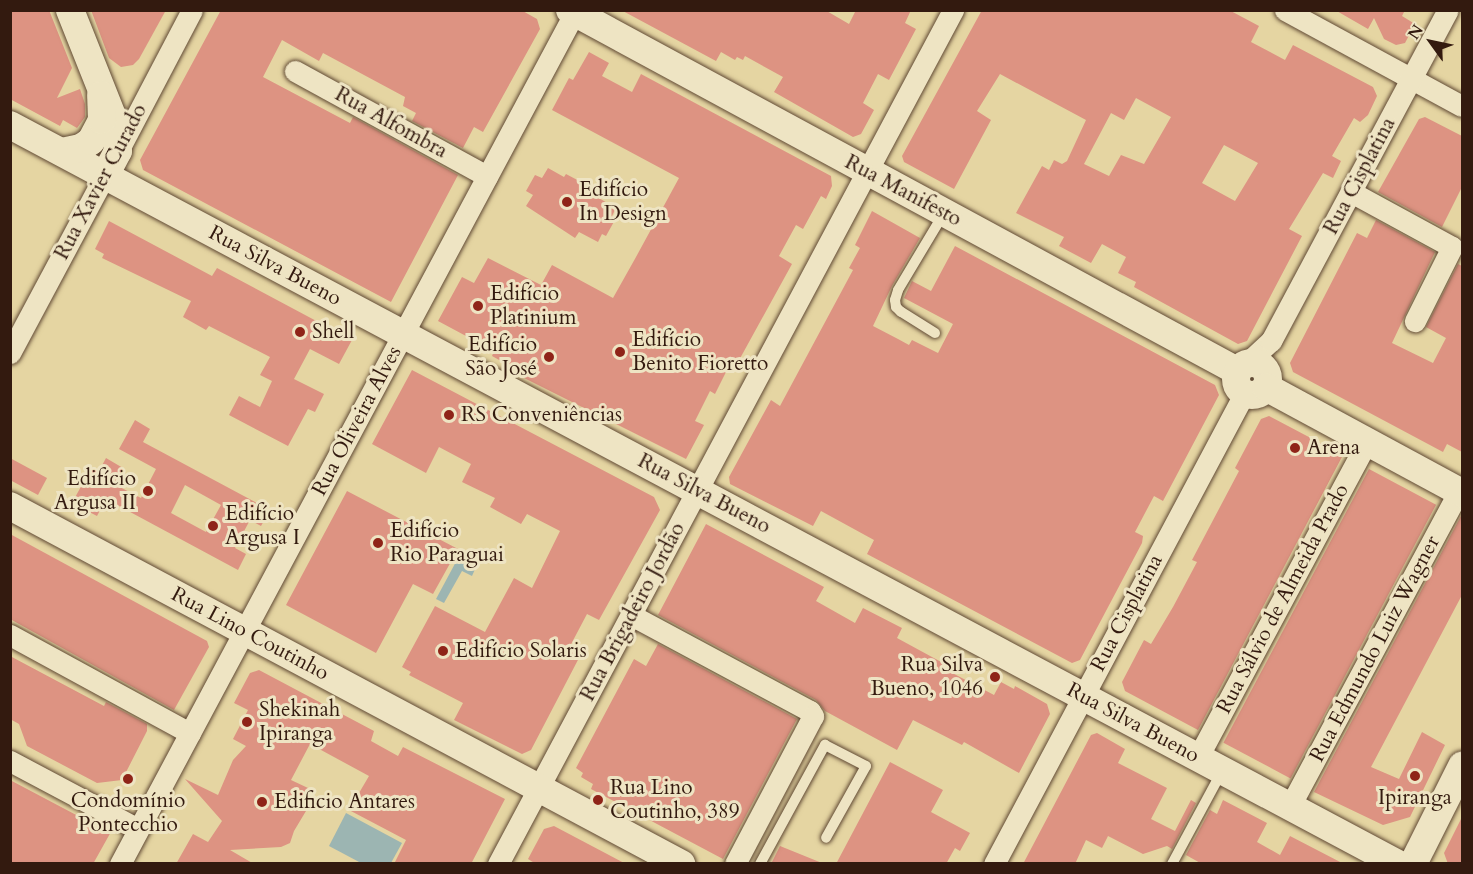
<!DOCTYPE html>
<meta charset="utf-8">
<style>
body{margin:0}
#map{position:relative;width:1473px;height:874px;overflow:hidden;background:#e5d5a2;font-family:Cardo,serif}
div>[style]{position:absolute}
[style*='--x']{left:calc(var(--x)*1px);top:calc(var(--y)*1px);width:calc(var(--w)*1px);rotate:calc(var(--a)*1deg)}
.water>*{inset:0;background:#9cb5b2}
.building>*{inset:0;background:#dd9382;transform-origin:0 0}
.roads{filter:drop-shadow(0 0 2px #604934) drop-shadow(0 0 2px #604934)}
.lane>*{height:10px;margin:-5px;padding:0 5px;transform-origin:5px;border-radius:5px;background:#eee4c3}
.street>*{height:21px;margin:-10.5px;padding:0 10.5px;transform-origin:10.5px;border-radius:10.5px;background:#eee4c3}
.secondary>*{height:28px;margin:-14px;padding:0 14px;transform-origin:14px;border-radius:14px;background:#eee4c3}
.secondary>.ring{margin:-14px;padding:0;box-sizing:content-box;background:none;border:28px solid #eee4c3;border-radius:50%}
.dots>*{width:16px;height:16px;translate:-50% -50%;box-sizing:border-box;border:3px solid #eee4c3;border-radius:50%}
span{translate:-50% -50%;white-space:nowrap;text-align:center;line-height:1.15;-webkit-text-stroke:6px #eee4c3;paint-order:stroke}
.street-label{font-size:21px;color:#331a0f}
.poi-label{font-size:21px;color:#331a0f}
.left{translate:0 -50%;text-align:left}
.right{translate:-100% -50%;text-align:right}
.frame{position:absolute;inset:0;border:12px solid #331a0f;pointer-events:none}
.north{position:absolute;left:1401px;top:12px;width:60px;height:60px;-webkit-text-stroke:4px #eee4c3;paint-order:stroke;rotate:303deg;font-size:16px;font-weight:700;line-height:24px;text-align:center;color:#331a0f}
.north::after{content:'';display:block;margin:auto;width:21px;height:27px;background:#331a0f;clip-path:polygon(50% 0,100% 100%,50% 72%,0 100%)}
</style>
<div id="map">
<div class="water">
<div style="clip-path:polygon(458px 558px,476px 567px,472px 576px,462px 571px,444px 603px,436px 599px)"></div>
<div style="clip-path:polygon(346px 813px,402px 843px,391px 863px,361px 863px,329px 846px)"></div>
</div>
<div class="building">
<div style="clip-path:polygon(10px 10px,49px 10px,72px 68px,57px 98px,80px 89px,85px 104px,85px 117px,77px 128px,63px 120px,60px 126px,10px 99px)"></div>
<div style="clip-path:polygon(91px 10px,166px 10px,139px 59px,133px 65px,121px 67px,109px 58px)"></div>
<div style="clip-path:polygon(221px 10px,521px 10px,537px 19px,540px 29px,483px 132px,474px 127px,463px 148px,412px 121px,416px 113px,403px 106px,405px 97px,323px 53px,319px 61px,282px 40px,263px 77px,350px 123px,353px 117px,458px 175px,391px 302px,143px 170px,140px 160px)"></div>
<div style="clip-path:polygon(621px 10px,825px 10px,849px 24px,856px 10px,911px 10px,905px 23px,916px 29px,889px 80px,878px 74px,863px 103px,874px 110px,861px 134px,853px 137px,774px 92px,783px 77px,745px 56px,743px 60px,737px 57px,735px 60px,721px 52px,716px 61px)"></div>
<div style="clip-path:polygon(evenodd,982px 10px,1229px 10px,1259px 26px,1251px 42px,1285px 60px,1293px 45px,1373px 87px,1377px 96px,1368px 115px,1360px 122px,1354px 118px,1332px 156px,1341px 161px,1333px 178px,1323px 173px,1289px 229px,1302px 236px,1247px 341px,1238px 344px,1134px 287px,1136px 282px,1118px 273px,1126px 257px,1102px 244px,1091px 263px,1059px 246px,1064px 237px,1016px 213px,1042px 166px,1049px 170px,1054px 160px,1062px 164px,1067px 161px,1086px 120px,1000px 74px,977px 111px,991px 120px,954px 189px,904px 162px,902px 156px,982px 10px,1136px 98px,1171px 117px,1144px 164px,1121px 155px,1109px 176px,1084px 164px,1111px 113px,1124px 120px,1136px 98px,982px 10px,1224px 145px,1258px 163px,1235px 201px,1202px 183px,1224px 145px)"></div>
<div style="clip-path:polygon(1335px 10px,1405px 10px,1402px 16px,1415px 24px,1405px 43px,1396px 45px,1384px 39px,1374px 18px,1368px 29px)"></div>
<div style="clip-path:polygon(589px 52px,609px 63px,602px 76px,632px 92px,641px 74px,831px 176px,832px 186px,826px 199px,821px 196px,803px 229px,796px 225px,779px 256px,792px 264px,732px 373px,727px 370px,715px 394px,710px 391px,695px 421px,704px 425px,686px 459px,524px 378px,526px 375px,492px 356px,494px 351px,438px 321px,462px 277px,474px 283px,488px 258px,541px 285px,552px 265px,613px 298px,636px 257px,679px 178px,552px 110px,569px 78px,573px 80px)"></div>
<div style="clip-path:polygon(1425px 117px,1462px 136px,1462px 187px,1442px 227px,1378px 192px,1419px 119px)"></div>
<div style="clip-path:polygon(548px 168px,564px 177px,566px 174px,600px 192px,597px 197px,616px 208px,612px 216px,616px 218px,606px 236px,602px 234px,598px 242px,579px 232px,575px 238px,526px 206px,533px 195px,526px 191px,535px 175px,542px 178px)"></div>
<div style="clip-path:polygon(872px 211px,920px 238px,892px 286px,873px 326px,898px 339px,909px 345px,912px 340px,938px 353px,953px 324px,904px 298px,912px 281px,931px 291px,955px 246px,1215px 385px,1219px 395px,1163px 501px,1154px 496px,1135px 532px,1143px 536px,1142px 543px,1080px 660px,1072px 663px,867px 554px,874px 540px,821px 511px,813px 526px,730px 484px,729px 477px,771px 400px,780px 406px,853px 270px,849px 268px,860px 248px,855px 245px)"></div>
<div style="clip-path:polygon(1376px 220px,1435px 252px,1392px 343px,1433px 363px,1446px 338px,1426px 327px,1458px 264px,1462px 266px,1462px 452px,1447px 444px,1443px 452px,1293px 372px,1290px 363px,1357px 233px,1367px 238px)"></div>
<div style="clip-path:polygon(109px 221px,212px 276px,217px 268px,352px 340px,339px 364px,310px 349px,294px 379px,324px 394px,315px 412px,308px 409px,288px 446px,229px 415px,239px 396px,260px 407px,272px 381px,260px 375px,270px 357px,209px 326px,206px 330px,183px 317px,191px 301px,102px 258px,104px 254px,95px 249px)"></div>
<div style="clip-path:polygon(412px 370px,654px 497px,660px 510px,599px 620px,587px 614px,568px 650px,580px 656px,531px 750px,522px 754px,454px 720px,463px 703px,409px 675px,411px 672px,402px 667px,435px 606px,485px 632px,514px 578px,532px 588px,560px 531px,527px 514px,521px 524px,490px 507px,495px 498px,462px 482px,471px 464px,439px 447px,426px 473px,372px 444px)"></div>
<div style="clip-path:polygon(1269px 416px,1343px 455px,1198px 730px,1125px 691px,1122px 682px,1144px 640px,1151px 644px,1173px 607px,1197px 562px,1192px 560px,1239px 471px,1235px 468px,1261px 419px)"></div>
<div style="clip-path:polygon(evenodd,135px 420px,150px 429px,143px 442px,270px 510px,261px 526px,250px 520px,235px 548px,246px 554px,238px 570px,106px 499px,97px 516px,72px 503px,90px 470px,99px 471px,106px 458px,123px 468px,114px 484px,141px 498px,156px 469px,119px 449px,135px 420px,185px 485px,221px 505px,206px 532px,171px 513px,185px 485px)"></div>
<div style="clip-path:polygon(10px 458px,47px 478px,38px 495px,10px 480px)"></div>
<div style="left:1369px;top:469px;width:76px;height:310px;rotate:28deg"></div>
<div style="clip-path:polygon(347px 491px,458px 549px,433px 594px,413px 584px,376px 653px,286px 605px)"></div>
<div style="clip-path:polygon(1462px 514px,1462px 595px,1371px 767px,1399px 779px,1422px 732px,1445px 745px,1410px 817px,1383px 825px,1314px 792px)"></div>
<div style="clip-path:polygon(706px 524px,824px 587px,816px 601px,855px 623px,863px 608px,902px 628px,897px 638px,943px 663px,941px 667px,994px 695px,1001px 682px,1014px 689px,1015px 686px,1047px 704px,1050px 714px,1019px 773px,964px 742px,962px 745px,913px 720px,897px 750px,825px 711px,816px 700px,658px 615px)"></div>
<div style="clip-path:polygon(10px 534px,207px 641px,209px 647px,174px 710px,10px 619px)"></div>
<div style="clip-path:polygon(658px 644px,797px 719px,723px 859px,591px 789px,593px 784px,581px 777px,583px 773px,576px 768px,634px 659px,646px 666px)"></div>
<div style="clip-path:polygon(10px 656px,104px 706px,106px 702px,147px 724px,147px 731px,122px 780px,97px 783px,27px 746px,19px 724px,10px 719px)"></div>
<div style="clip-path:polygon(259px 670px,374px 731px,371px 741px,398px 756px,403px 747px,505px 799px,471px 864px,394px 864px,406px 840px,349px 810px,369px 776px,310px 744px,291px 780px,308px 788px,312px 801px,294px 831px,290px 843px,281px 847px,230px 850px,254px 864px,176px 864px,193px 834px,208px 842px,222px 821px,185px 779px,218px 795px,233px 760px,246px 746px,233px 739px,248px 710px,234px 703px,250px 673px)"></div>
<div style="clip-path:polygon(1097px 733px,1125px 749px,1118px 763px,1167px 788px,1151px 819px,1175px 831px,1191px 800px,1196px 803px,1172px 849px,1167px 846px,1143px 854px,1108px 836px,1102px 848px,1086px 840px,1075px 864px,1023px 864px,1091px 735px)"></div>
<div style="clip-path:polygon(890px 762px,943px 790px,931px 812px,970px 833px,960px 851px,955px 848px,946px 864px,836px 864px)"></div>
<div style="clip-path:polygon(10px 780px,80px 817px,82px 813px,112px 830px,93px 864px,10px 864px)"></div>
<div style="clip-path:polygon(1223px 800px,1267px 823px,1257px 842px,1280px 855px,1290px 836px,1344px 864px,1202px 864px,1186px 855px,1210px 810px,1217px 814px)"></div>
<div style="clip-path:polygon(1462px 817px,1462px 864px,1448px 864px,1444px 853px)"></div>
<div style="clip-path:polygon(554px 826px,626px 864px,536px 864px,528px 859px,544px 829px)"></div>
<div style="clip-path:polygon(780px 846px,822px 863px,822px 864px,771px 864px)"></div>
</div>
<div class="roads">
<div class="lane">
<div style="--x:935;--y:333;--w:40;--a:-148"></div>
<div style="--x:901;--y:312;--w:7;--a:-135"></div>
<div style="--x:896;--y:307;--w:7;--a:-98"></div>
<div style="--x:895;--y:300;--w:10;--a:-73"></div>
<div style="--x:898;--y:290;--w:90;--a:-59.1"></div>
<div style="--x:760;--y:864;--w:136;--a:-61.4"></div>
<div style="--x:825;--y:745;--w:46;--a:27.1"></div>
<div style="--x:866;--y:766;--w:82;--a:119.1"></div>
<div style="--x:1172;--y:864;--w:106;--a:-61.7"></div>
</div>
<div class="street">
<div style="--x:1285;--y:10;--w:201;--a:28.5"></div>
<div style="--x:295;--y:71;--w:219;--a:28.7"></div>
<div style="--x:118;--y:151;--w:159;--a:-62.3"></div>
<div style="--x:1351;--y:192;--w:115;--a:28.6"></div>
<div style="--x:1452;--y:247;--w:83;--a:116.6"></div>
<div style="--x:10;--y:353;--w:202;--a:-61.9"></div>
<div style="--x:1247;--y:363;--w:33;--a:-43"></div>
<div style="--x:1271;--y:341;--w:375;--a:-61.9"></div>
<div style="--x:631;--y:615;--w:203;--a:28.2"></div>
<div style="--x:810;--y:711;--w:6;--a:59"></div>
<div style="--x:813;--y:716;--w:167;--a:117.8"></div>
<div style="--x:10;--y:635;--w:205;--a:28.6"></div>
<div style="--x:1198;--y:757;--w:357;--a:-61.8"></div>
<div style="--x:10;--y:761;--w:145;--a:28"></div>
<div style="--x:1290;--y:806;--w:357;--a:-61.8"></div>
<div style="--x:120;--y:864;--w:968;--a:-61.9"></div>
<div style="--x:498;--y:864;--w:968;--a:-61.95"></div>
<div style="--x:994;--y:864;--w:532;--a:-61.99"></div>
</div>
<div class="secondary">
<div style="--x:70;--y:10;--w:122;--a:68.3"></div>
<div style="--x:115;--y:123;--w:28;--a:84"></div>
<div style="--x:118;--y:151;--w:27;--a:118"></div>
<div style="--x:570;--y:10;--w:758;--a:28.42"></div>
<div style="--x:10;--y:125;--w:1572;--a:28.03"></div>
<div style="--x:62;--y:152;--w:19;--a:-12"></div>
<div style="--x:81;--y:148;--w:12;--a:-35"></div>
<div style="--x:91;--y:141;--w:24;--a:-62"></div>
<div style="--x:102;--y:120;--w:25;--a:-92"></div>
<div class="ring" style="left:1236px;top:363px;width:4px;height:4px"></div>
<div style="--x:1266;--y:387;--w:223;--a:28.4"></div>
<div style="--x:10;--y:506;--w:761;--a:28.08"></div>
<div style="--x:1413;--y:864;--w:110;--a:-63.4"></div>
</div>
</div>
<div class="dots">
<div style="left:567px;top:202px;background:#8f2418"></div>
<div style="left:478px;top:306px;background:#8f2418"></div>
<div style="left:300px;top:332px;background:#8f2418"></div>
<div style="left:620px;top:352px;background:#8f2418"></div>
<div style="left:549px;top:357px;background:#8f2418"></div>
<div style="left:449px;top:415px;background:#8f2418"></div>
<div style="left:1295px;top:448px;background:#8f2418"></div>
<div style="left:148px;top:491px;background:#8f2418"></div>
<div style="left:213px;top:526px;background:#8f2418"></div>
<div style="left:378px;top:543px;background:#8f2418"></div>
<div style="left:443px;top:651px;background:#8f2418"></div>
<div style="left:995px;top:677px;background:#8f2418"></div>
<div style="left:247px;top:722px;background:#8f2418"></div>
<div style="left:1415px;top:776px;background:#8f2418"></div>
<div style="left:128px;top:779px;background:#8f2418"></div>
<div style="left:598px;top:800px;background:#8f2418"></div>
<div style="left:262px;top:802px;background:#8f2418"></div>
</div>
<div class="street-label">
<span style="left:391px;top:123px;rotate:29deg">Rua Alfombra</span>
<span style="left:1360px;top:176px;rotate:-62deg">Rua Cisplatina</span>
<span style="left:101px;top:182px;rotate:-62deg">Rua Xavier Curado</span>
<span style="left:903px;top:191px;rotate:28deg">Rua Manifesto</span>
<span style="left:275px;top:266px;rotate:28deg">Rua Silva Bueno</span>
<span style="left:357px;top:421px;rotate:-62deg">Rua Oliveira Alves</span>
<span style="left:704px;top:494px;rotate:28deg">Rua Silva Bueno</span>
<span style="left:1283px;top:599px;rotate:-62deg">Rua Sálvio de Almeida Prado</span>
<span style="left:633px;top:612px;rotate:-62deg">Rua Brigadeiro Jordão</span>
<span style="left:1127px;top:613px;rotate:-62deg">Rua Cisplatina</span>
<span style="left:250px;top:634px;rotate:28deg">Rua Lino Coutinho</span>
<span style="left:1375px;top:649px;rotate:-62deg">Rua Edmundo Luiz Wagner</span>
<span style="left:1133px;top:723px;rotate:28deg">Rua Silva Bueno</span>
</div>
<div class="poi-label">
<span class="left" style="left:579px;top:202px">Edifício<br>In Design</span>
<span class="left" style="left:490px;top:306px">Edifício<br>Platinium</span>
<span class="left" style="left:312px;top:332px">Shell</span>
<span class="left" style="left:632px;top:352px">Edifício<br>Benito Fioretto</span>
<span class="right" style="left:537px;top:357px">Edifício<br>São José</span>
<span class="left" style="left:461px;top:415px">RS Conveniências</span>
<span class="left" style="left:1307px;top:448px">Arena</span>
<span class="right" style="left:136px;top:491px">Edifício<br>Argusa II</span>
<span class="left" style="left:225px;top:526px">Edifício<br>Argusa I</span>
<span class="left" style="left:390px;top:543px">Edifício<br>Rio Paraguai</span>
<span class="left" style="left:455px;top:651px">Edifício Solaris</span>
<span class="right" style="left:983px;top:677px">Rua Silva<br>Bueno, 1046</span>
<span class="left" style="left:259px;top:722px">Shekinah<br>Ipiranga</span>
<span class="left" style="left:610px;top:800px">Rua Lino<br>Coutinho, 389</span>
<span style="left:1415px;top:798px">Ipiranga</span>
<span style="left:128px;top:813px">Condomínio<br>Pontecchio</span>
<span class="left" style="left:274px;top:802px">Edificio Antares</span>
</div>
<div class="frame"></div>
<div class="north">N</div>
</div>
